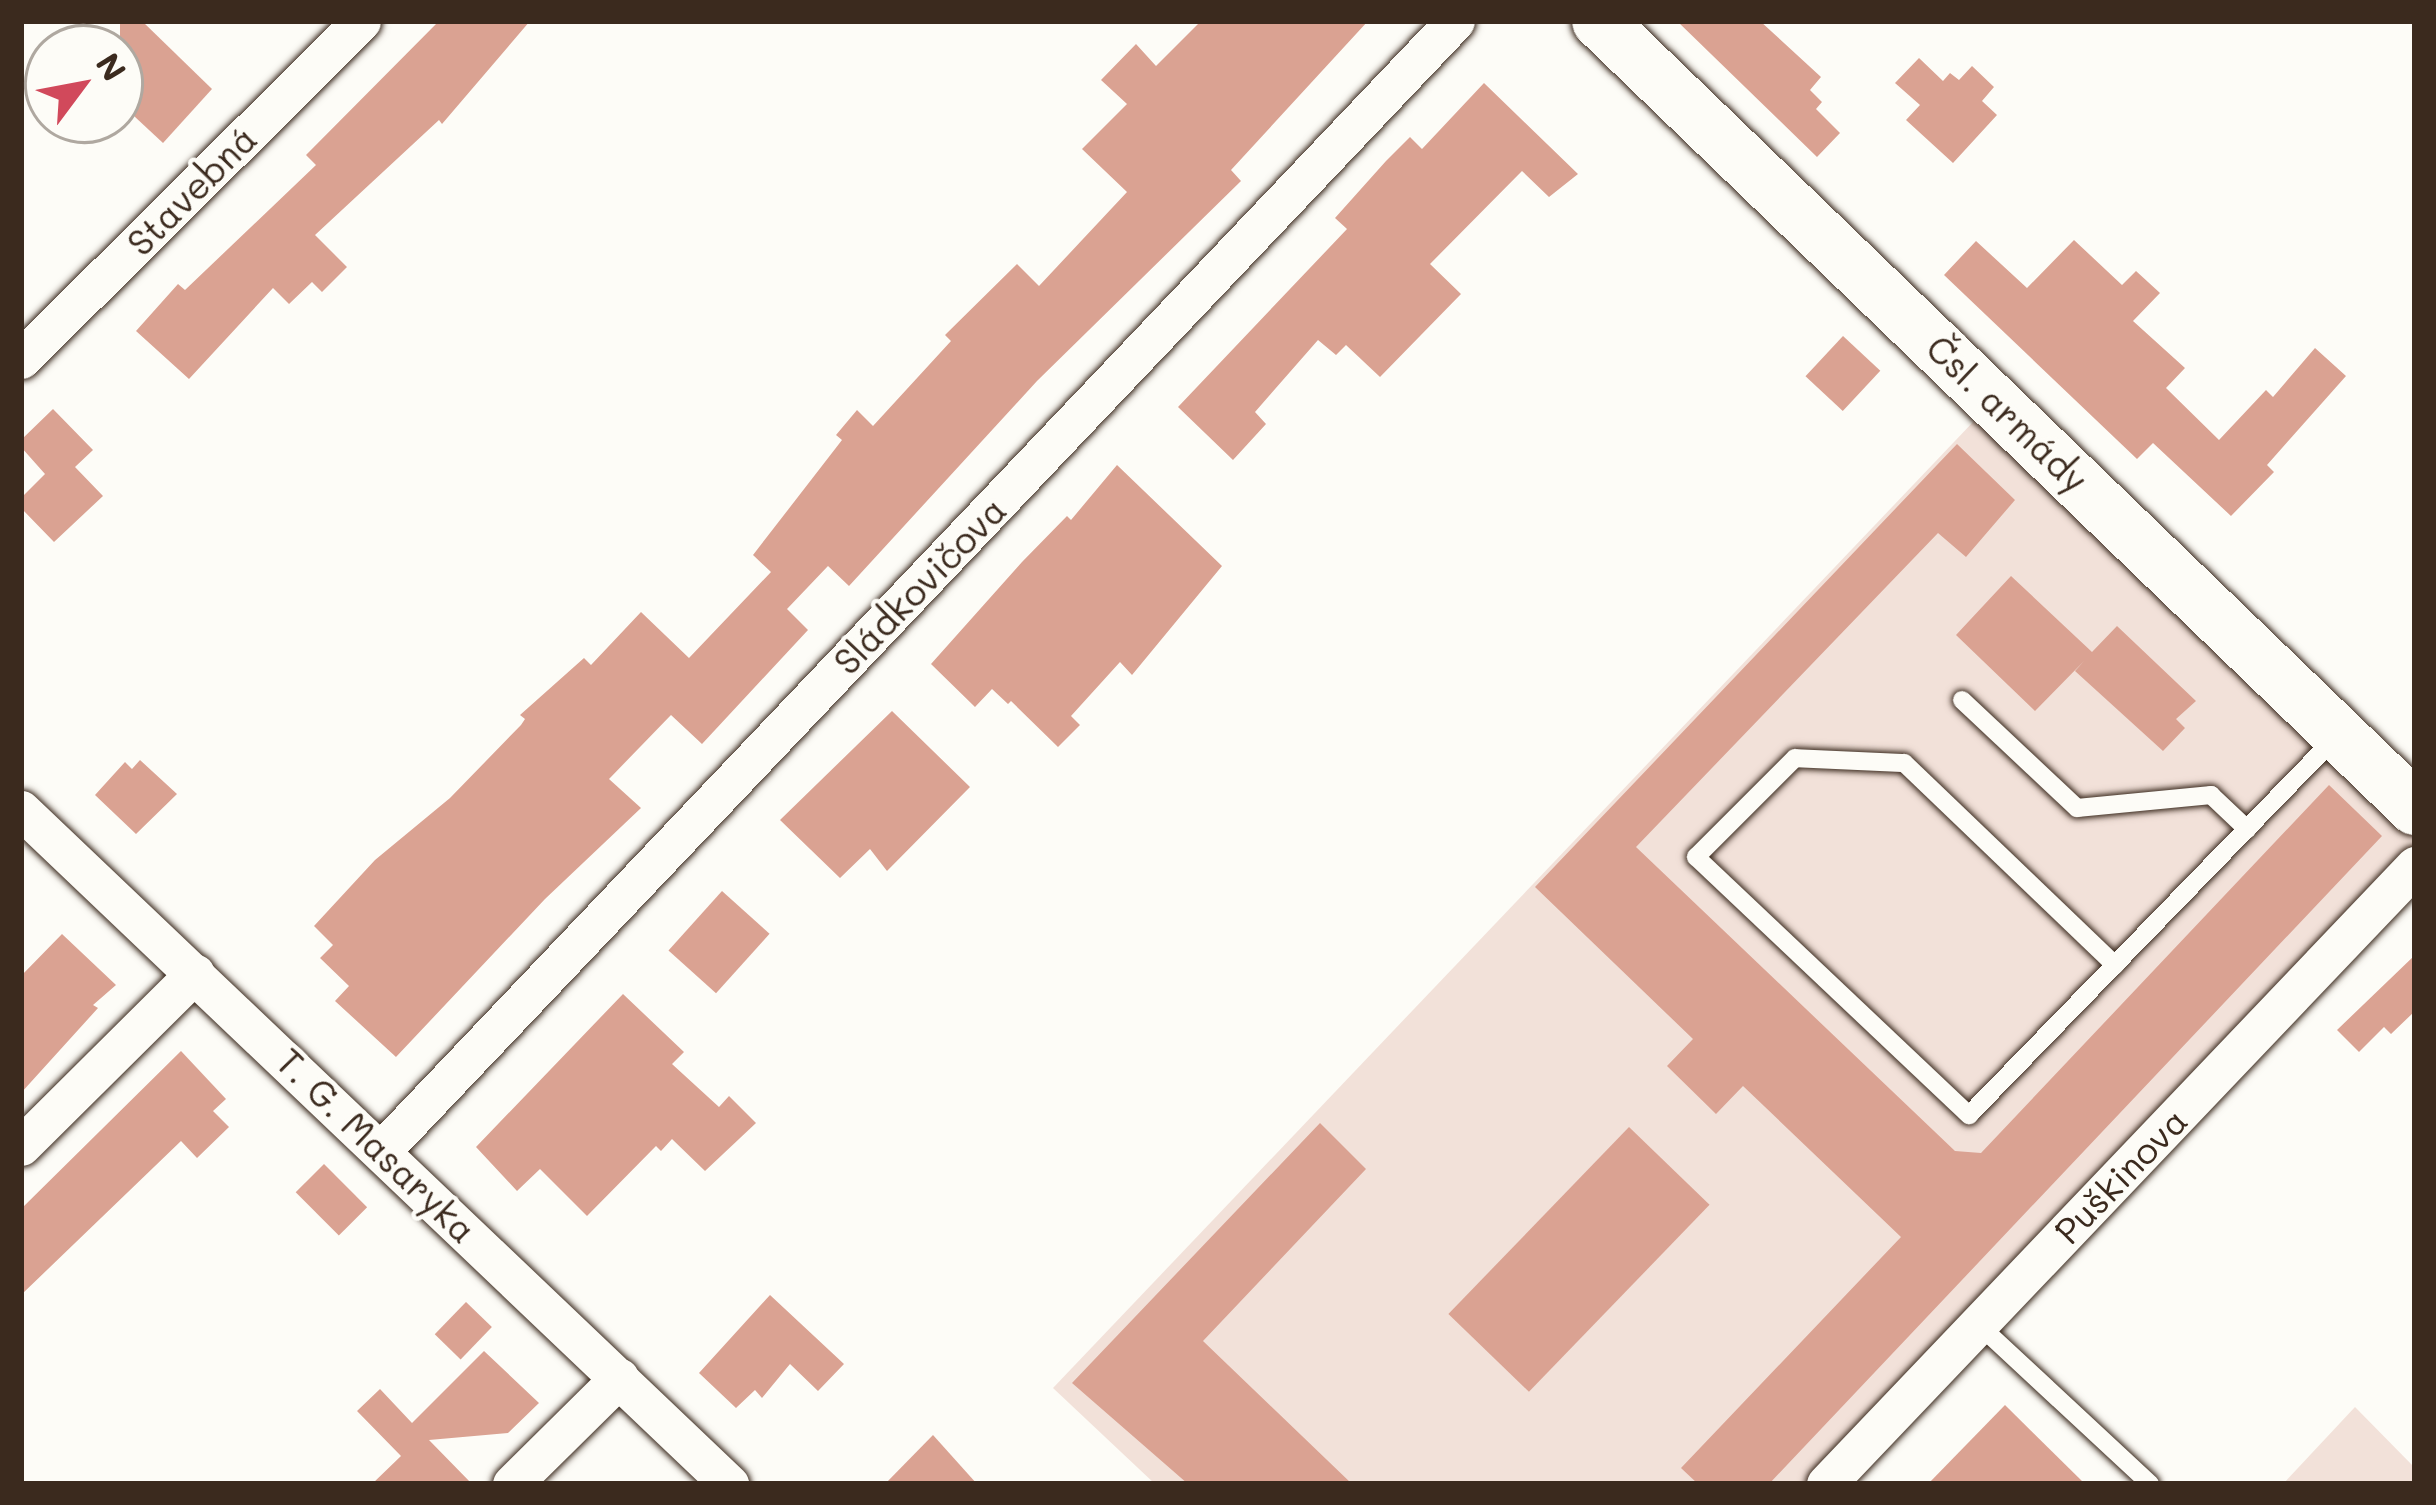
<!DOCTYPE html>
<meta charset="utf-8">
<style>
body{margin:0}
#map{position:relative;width:2436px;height:1505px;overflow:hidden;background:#fdfcf7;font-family:Mali,sans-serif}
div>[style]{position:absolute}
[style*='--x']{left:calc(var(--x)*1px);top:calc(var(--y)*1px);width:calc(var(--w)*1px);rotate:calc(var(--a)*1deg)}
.built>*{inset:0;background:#f2e1d9}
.building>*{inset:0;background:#daa292;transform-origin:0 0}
.roads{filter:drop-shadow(0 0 3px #3b2a1e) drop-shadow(0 0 3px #3b2a1e)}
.lane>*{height:18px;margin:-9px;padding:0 9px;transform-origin:9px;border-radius:9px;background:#fdfcf7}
.street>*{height:39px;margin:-19.5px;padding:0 19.5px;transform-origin:19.5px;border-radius:19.5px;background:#fdfcf7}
.secondary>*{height:54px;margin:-27px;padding:0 27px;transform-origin:27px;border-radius:27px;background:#fdfcf7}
span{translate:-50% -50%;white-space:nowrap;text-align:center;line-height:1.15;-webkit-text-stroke:9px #fdfcf7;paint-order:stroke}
.street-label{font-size:36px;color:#3b2a1e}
.frame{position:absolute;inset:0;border:24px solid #3b2a1e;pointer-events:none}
.north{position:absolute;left:24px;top:24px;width:120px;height:120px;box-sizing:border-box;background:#fdfcf7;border:3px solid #afa8a0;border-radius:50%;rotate:58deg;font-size:33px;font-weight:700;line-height:48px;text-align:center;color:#3b2a1e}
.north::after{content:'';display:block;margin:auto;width:42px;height:54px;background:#d1495b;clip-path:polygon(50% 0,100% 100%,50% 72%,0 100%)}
</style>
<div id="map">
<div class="built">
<div style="clip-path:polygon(1994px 400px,2415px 808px,2415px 865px,1826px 1484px,1155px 1484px,1053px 1388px)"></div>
<div style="clip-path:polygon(2355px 1407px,2415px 1468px,2415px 1484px,2283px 1484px)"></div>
</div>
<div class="building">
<div style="clip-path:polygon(120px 21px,142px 21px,212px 89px,163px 143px,120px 103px)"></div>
<div style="clip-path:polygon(439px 21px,530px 21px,442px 124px,439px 120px,315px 235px,347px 267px,322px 292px,312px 282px,289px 304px,273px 288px,189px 379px,136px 331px,178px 284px,185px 290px,316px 165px,306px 155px)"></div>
<div style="clip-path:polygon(1201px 21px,1368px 21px,1231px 170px,1241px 181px,1037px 381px,849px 586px,828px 566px,787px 609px,808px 630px,702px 744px,671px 715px,609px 779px,641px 808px,545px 899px,396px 1057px,335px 1001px,349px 986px,320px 958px,333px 945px,314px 926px,375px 860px,450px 798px,521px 725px,525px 719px,520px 715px,584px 658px,591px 665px,641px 612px,689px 658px,771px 572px,753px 555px,842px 440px,836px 435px,857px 410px,873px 426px,951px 341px,945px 335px,1017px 264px,1039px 286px,1127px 192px,1082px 149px,1127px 104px,1101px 80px,1136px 44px,1156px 66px)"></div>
<div style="clip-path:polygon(1677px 21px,1760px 21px,1821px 77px,1810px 90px,1822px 102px,1816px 109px,1840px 133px,1817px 157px)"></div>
<div style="clip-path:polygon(1919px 58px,1943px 81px,1950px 73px,1959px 80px,1972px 66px,1994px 87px,1982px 101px,1997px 115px,1953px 163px,1906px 120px,1920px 105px,1895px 83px)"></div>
<div style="clip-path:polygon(1484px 83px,1578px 174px,1549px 197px,1522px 171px,1430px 264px,1461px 294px,1380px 377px,1346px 345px,1336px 355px,1318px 340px,1255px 412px,1266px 424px,1233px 460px,1178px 407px,1347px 229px,1335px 218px,1386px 161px,1410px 137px,1422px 149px)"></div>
<div style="clip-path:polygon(2074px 240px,2122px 285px,2136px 271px,2160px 293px,2133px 321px,2185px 368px,2166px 388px,2219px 440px,2266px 390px,2273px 397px,2315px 348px,2346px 376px,2267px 465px,2274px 472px,2231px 516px,2153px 443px,2137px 459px,1944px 275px,1976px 241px,2027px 288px)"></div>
<div style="left:1843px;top:336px;width:51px;height:55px;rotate:43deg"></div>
<div style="clip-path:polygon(53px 409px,93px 450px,75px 467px,103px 496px,54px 542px,21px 508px,21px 498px,45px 474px,21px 447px,21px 440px)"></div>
<div style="clip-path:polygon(1957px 444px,2015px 500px,1966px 557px,1938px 533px,1636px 847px,1955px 1151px,1981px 1153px,2329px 785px,2382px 836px,1769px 1484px,1698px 1484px,1681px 1468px,1901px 1237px,1743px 1086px,1716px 1114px,1667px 1066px,1693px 1039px,1535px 887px)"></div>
<div style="clip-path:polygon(1117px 465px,1222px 566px,1132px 675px,1120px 662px,1071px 716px,1080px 725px,1058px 747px,1011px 701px,1008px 704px,992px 689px,975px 707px,931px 664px,1022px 562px,1067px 516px,1071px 520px)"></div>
<div style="clip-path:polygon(2011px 576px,2092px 652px,2117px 626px,2196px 701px,2176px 719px,2185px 728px,2163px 751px,2075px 671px,2084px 661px,2035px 711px,1956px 635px)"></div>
<div style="clip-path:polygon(892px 711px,970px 787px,887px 871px,870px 849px,840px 878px,780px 820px)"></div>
<div style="clip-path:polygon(140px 760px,177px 794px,136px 834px,95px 795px,125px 762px,132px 769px)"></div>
<div style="left:722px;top:891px;width:64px;height:80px;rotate:42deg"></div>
<div style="clip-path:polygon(62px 934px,116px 985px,93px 1005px,98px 1008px,21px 1093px,21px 976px)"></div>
<div style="clip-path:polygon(2415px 955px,2415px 1011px,2391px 1034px,2384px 1027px,2359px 1052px,2337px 1030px)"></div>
<div style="clip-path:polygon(623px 994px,684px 1052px,672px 1064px,719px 1107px,729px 1096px,756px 1123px,705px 1171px,672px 1139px,661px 1151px,656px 1146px,587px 1216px,540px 1169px,517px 1191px,476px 1147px)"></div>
<div style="clip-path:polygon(181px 1051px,226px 1099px,213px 1111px,229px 1127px,197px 1158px,181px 1141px,21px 1295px,21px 1209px)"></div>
<div style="clip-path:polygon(1320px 1123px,1366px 1169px,1203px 1341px,1352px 1484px,1188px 1484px,1072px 1383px)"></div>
<div style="left:1629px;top:1127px;width:112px;height:260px;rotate:44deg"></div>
<div style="left:324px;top:1164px;width:61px;height:40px;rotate:45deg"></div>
<div style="clip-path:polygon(770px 1295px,844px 1364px,818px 1391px,790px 1364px,762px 1398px,755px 1390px,736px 1408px,699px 1373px)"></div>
<div style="left:466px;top:1302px;width:36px;height:45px;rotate:44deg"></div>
<div style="clip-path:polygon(484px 1351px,539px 1403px,508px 1433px,429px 1440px,472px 1484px,372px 1484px,401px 1456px,357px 1411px,380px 1389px,412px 1423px)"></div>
<div style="clip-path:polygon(2005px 1405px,2085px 1484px,1928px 1484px)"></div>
<div style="clip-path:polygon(933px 1435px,977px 1484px,885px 1484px)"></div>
</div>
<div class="roads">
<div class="lane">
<div style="--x:1962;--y:700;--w:158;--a:43.2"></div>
<div style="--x:2077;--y:808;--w:135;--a:-5.5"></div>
<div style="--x:2211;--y:795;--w:50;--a:43.4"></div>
<div style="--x:2115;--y:965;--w:292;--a:-136.2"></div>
<div style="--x:1904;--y:763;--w:109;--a:-177.4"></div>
<div style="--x:1795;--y:758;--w:140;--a:135"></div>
<div style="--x:1696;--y:857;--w:376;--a:43.4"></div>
<div style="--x:1969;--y:1115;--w:527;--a:-45.85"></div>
<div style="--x:1978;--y:1324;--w:235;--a:42.9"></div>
</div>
<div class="street">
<div style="--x:21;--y:359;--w:479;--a:-44.8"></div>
<div style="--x:21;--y:810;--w:978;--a:43.59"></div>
<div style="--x:21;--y:1146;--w:245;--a:-44.8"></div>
<div style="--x:383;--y:1149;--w:1556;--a:-46.46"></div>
<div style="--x:512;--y:1484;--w:151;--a:-44.7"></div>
<div style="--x:1826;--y:1484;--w:854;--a:-46.38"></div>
</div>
<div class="secondary">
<div style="--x:1599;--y:21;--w:1134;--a:43.96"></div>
</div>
</div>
<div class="street-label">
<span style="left:191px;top:190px;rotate:-45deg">Stavebná</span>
<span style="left:2008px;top:413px;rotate:44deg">Čsl. armády</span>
<span style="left:919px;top:585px;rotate:-46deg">Sládkovičova</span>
<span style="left:377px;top:1145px;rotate:44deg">T. G. Masaryka</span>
<span style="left:2120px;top:1175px;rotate:-46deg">Puškinova</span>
</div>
<div class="frame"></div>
<div class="north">N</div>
</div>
